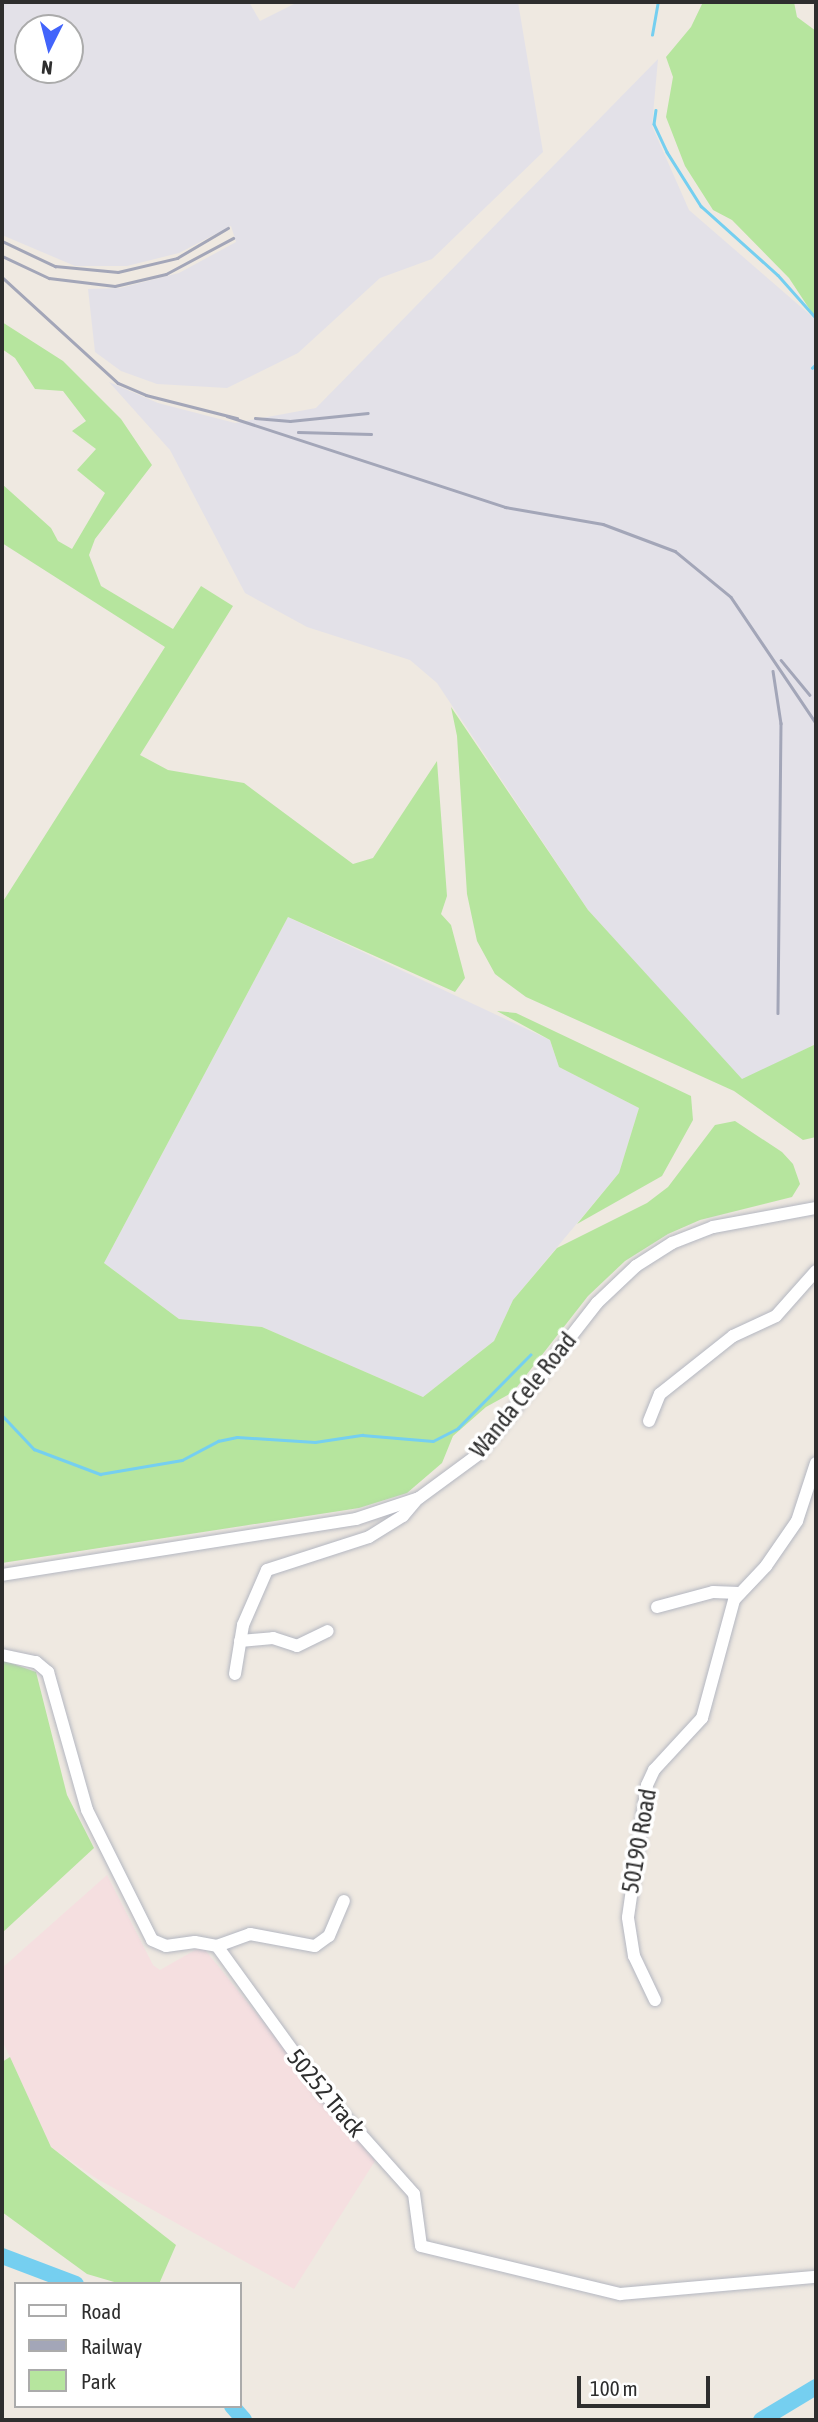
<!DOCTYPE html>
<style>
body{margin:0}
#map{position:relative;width:818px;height:2422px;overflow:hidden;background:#efe9e1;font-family:"Asap Condensed",sans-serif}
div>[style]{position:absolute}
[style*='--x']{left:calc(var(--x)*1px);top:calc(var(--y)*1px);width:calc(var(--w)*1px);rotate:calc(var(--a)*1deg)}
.industrial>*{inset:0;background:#e3e1e8}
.medical>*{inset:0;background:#f5dfe0}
.green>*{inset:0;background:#b6e59e}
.stream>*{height:2.5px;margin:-1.25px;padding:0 1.25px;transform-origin:1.25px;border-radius:1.25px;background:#75cff0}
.river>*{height:16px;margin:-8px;padding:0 8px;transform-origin:8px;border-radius:8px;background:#75cff0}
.roads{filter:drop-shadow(0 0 2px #b4b7c1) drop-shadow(0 0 2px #b4b7c1)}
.minor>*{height:12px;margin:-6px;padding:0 6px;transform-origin:6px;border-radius:6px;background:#fff}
.rail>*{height:2.5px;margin:-1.25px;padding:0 1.25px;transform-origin:1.25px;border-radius:1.25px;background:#a3a6b8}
span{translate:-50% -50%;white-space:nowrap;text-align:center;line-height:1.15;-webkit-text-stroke:7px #fff;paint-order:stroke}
.street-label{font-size:24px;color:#2e2e2e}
.frame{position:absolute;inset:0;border:4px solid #2e2e2e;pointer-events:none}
.legend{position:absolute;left:14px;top:2282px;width:228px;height:126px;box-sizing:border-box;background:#fff;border:2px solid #ababab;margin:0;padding:9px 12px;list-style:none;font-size:21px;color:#2e2e2e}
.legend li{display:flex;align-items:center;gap:14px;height:35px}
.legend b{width:35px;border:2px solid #ababab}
.north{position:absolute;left:14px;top:14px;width:70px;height:70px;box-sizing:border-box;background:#fff;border:2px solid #ababab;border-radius:50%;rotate:186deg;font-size:19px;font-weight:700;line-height:28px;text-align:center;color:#2e2e2e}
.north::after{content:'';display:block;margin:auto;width:24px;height:32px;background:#4264fb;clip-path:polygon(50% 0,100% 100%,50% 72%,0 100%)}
.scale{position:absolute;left:577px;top:2376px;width:133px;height:32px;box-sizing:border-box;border:4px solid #2e2e2e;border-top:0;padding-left:9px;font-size:21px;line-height:24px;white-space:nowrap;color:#2e2e2e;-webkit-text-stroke:5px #fff;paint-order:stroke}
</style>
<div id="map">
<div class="industrial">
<div style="clip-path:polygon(evenodd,2px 2px,249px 2px,260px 21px,298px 2px,518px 2px,543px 152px,432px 259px,380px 278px,298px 353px,227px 388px,157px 384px,121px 371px,95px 352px,88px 289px,120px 288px,179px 273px,236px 242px,231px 226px,179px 253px,127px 266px,75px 266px,2px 235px,2px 2px,70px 28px,70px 70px,28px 70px,28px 28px,70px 28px)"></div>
<div style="clip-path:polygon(658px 59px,652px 126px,689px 210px,816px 320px,816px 1044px,742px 1080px,588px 910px,437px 683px,410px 660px,307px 627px,245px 593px,170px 450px,109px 382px,158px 403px,235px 423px,316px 408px)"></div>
<div style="clip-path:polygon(288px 917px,550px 1040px,559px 1067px,639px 1108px,619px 1173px,513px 1300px,494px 1341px,423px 1397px,262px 1327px,179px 1319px,104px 1263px)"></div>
</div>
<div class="medical">
<div style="clip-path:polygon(107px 1875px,153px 1965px,160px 1970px,202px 1946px,375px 2161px,294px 2289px,94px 2177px,51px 2147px,2px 2040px,2px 1968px)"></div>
</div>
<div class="green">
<div style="clip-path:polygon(703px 2px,794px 2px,797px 17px,816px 31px,816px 319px,789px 278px,732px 220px,713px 210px,685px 166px,666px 117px,673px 77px,666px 57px,691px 27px)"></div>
<div style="clip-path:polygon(2px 322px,63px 361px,121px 419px,152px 465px,95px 539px,89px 555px,101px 586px,173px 629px,201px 586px,233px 606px,140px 755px,168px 770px,244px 783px,353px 864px,373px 858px,437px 761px,447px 896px,441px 914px,451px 925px,465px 978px,455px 992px,288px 917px,104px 1263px,179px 1319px,262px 1327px,423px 1397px,494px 1341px,513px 1300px,557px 1248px,647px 1203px,668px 1187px,715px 1125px,735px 1121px,782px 1152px,793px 1164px,800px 1184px,792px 1197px,700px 1220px,668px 1234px,625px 1261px,588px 1296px,513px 1392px,486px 1407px,453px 1436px,442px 1463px,407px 1493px,359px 1508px,2px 1563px,2px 903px,165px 647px,2px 543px,2px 484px,51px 528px,58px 541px,72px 549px,105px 493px,77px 470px,96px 449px,72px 431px,86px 421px,63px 391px,35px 389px,15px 358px,2px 349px)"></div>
<div style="clip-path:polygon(451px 707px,588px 910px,742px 1079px,816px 1044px,816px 1137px,803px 1140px,734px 1091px,526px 997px,495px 974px,477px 941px,467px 894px,457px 736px)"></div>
<div style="clip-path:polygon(497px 1011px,516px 1013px,691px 1096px,693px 1120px,662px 1176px,577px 1224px,619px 1173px,639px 1108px,559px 1067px,550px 1040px)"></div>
<div style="clip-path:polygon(2px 1660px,36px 1672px,67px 1795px,94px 1848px,2px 1933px)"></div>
<div style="clip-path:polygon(10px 2057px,51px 2147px,176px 2245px,159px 2284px,121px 2284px,87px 2274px,2px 2212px,2px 2062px)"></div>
</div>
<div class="stream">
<div style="--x:652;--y:35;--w:34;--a:-80"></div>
<div style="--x:656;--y:110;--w:14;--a:98"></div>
<div style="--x:654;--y:124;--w:31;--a:65"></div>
<div style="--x:667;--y:152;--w:64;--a:57.8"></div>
<div style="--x:701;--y:206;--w:103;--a:41.9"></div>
<div style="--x:778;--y:275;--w:57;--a:48.5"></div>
<div style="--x:812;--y:368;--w:6;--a:-45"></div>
<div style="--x:2;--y:1415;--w:47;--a:46.7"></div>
<div style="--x:34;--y:1449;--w:71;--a:20.7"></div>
<div style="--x:100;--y:1474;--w:83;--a:-9.7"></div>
<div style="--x:182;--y:1460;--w:41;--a:-27.8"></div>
<div style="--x:218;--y:1441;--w:19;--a:-12"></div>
<div style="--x:237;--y:1437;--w:78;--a:3.7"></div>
<div style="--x:315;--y:1442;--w:48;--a:-8.5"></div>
<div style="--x:362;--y:1435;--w:71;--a:4.8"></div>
<div style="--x:433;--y:1441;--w:28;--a:-27"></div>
<div style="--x:458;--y:1428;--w:103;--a:-45.4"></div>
</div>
<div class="river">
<div style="--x:2;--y:2256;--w:79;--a:20.7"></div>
<div style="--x:232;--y:2406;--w:18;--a:49"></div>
<div style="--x:761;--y:2420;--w:64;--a:-31"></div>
</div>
<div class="roads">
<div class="minor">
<div style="--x:649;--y:1421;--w:29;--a:-68"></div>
<div style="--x:660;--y:1394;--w:93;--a:-38.5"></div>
<div style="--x:733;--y:1336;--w:47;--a:-24.9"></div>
<div style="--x:776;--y:1316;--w:60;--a:-48.4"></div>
<div style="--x:2;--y:1575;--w:358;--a:-9"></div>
<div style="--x:356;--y:1519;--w:66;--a:-18.4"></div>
<div style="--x:419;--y:1498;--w:74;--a:-36.3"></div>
<div style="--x:479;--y:1454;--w:192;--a:-52"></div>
<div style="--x:597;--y:1303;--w:54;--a:-43.5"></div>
<div style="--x:636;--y:1266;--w:43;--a:-32.6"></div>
<div style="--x:672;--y:1243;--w:44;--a:-21.3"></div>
<div style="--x:713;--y:1227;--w:105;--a:-10.5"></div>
<div style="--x:657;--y:1607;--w:58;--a:-15"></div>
<div style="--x:713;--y:1592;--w:26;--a:2"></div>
<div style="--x:240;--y:1641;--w:33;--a:-5"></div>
<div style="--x:273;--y:1638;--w:25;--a:18"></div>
<div style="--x:297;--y:1646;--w:34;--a:-26"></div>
<div style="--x:2;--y:1655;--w:35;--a:12"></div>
<div style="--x:36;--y:1662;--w:16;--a:40"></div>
<div style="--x:48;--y:1672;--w:143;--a:74.2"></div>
<div style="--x:87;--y:1810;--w:145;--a:63.4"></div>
<div style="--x:152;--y:1940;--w:15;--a:23"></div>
<div style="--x:166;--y:1946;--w:29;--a:-8"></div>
<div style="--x:195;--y:1942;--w:22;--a:10"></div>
<div style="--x:217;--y:1946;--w:179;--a:54.1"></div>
<div style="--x:322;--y:2091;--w:138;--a:48.2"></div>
<div style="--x:414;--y:2194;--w:52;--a:82.3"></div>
<div style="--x:421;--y:2246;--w:205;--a:13.6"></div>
<div style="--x:620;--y:2294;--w:197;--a:-5"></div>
<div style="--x:235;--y:1674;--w:50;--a:-80.7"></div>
<div style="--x:243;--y:1625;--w:60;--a:-66.4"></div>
<div style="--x:267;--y:1570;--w:107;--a:-17.9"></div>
<div style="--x:369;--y:1537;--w:40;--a:-32"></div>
<div style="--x:403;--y:1516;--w:23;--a:-50"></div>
<div style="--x:217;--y:1946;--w:35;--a:-20"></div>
<div style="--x:250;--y:1934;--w:66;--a:10.5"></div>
<div style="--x:315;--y:1946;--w:17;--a:-36"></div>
<div style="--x:329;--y:1936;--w:38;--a:-67"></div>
<div style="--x:655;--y:2000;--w:49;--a:-115.5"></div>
<div style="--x:634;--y:1956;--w:39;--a:-99"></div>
<div style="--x:628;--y:1917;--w:133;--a:-81.8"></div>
<div style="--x:647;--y:1785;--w:17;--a:-65"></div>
<div style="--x:654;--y:1770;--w:71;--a:-47.3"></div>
<div style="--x:702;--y:1718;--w:122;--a:-74.8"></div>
<div style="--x:734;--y:1600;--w:47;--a:-46.7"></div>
<div style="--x:766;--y:1566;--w:55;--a:-55.4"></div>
<div style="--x:797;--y:1521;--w:61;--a:-71.9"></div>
</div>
</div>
<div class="rail">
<div style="--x:2;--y:241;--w:59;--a:25.3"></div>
<div style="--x:55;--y:266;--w:63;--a:5.4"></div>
<div style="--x:118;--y:272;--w:61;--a:-13.3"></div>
<div style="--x:177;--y:258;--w:59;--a:-30.5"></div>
<div style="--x:2;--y:256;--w:52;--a:25.1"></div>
<div style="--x:49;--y:278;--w:66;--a:6.9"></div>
<div style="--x:115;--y:286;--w:52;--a:-13.2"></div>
<div style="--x:166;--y:274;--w:76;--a:-28.2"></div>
<div style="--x:2;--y:277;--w:157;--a:42.4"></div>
<div style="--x:118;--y:383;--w:30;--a:23"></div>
<div style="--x:146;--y:395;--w:94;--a:14.2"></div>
<div style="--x:227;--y:416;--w:293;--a:18.1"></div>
<div style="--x:505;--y:507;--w:99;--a:9.8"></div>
<div style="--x:603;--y:524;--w:77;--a:20.6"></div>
<div style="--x:675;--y:551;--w:72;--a:39.4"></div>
<div style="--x:731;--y:597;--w:152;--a:56"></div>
<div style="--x:255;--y:418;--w:35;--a:5"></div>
<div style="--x:290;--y:421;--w:78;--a:-5.9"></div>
<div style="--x:298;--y:432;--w:73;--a:1.6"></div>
<div style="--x:781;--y:660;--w:45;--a:50.4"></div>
<div style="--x:773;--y:671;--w:53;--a:81.3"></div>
<div style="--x:781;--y:723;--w:290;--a:90.6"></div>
</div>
<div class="street-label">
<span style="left:523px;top:1395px;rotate:-51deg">Wanda Cele Road</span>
<span style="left:639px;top:1841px;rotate:-80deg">50190 Road</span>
<span style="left:326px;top:2093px;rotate:50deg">50252 Track</span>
</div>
<div class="frame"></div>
<ul class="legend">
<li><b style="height:9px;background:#fff"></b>Road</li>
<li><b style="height:9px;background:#a3a6b8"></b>Railway</li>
<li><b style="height:19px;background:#b6e59e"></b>Park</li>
</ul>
<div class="north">N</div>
<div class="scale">100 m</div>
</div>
